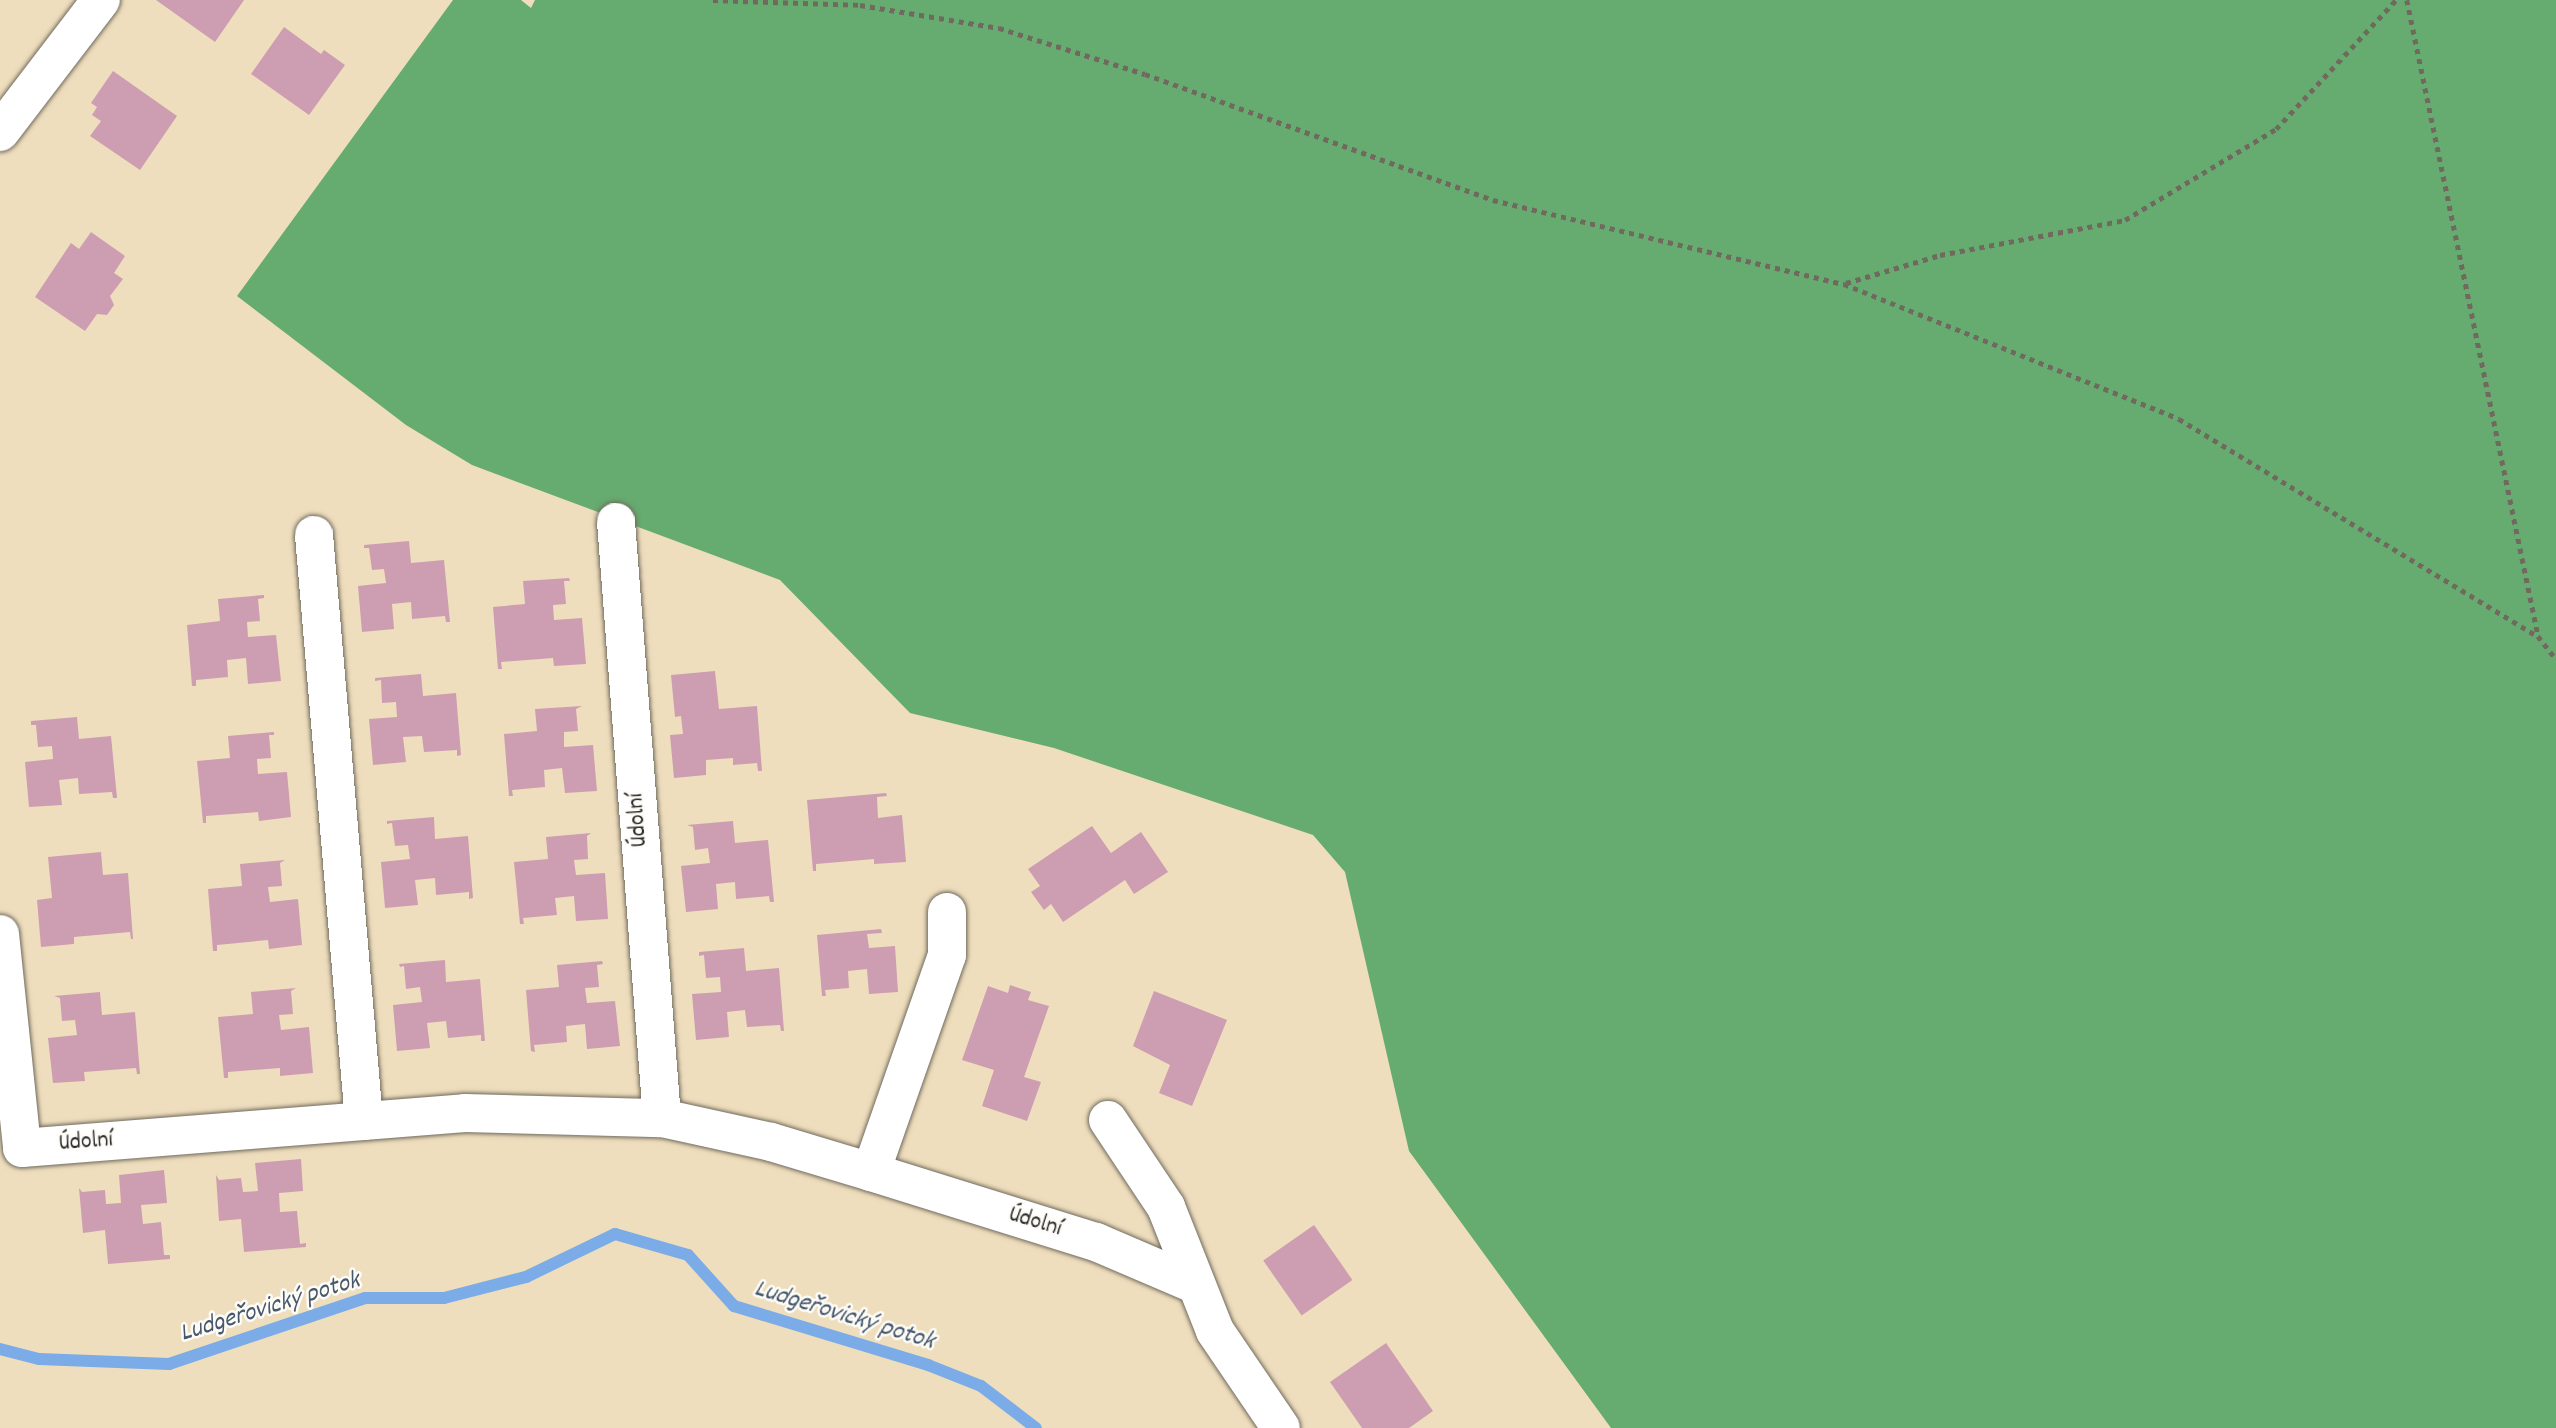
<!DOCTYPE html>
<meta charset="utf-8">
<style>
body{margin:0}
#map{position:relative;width:2556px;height:1428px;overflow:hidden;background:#efdebd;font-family:Dekko,sans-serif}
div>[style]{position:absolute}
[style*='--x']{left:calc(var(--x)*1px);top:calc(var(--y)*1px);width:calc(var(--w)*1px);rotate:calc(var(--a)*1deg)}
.forest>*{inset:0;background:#66ab70}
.stream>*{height:12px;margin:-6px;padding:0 6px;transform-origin:6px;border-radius:6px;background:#7cace7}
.building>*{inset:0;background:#cd9db1;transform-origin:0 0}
.path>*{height:4.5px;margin-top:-2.25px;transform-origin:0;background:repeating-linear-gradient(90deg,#706a5e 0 5px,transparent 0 10px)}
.roads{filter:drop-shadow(0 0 2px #706a5e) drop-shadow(0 0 2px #706a5e)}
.minor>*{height:38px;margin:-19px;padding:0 19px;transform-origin:19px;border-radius:19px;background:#fff}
span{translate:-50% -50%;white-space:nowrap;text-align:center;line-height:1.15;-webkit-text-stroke:5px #fdfcf7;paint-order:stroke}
.street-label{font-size:24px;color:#2b2b2b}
.water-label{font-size:26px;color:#47586d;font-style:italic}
</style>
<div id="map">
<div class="forest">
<div style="clip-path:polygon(453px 0,521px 0,531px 8px,535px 0,2556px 0,2556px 1428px,1611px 1428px,1409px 1151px,1345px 872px,1313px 835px,1054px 748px,910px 713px,780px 580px,472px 465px,406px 425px,237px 296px)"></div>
</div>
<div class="stream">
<div style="--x:0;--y:1349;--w:40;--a:14.4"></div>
<div style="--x:39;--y:1359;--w:130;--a:2.2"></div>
<div style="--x:169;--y:1364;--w:207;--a:-18.6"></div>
<div style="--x:365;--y:1298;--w:79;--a:0"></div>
<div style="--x:444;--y:1298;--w:85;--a:-14.4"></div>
<div style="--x:526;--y:1277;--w:99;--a:-25.8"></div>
<div style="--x:615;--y:1234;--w:76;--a:16"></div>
<div style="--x:688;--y:1255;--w:69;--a:48"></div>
<div style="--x:734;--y:1306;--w:203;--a:16.9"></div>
<div style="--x:928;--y:1365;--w:57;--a:21.6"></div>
<div style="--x:981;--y:1386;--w:69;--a:37.4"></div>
</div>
<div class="building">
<div style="clip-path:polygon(156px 0,244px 0,215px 42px)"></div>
<div style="clip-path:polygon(284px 27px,321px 54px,324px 50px,345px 65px,309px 115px,251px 74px)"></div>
<div style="clip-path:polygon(113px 71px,177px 116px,140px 170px,90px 136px,101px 121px,92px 115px,97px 107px,91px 103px)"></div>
<div style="clip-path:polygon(91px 232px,125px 256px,114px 273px,123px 279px,110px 296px,114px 305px,107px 315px,97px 314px,85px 331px,35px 297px,71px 243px,79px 249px)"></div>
<div style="clip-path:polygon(409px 541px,411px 563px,444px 560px,450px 622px,446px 622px,445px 616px,412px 619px,411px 602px,392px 604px,394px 629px,362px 632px,358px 586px,386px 583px,384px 569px,372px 570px,369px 548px,364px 548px,364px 545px)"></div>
<div style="clip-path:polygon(569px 578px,570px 581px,564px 581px,566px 604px,553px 605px,554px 620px,582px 618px,586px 664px,554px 666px,553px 658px,501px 662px,502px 669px,498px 669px,493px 607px,525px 604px,523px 581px)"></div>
<div style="clip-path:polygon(264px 595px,264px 598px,258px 599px,260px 621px,247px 622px,248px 637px,276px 635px,281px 681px,248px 684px,246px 658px,227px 660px,228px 677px,196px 680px,196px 686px,192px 686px,187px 625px,220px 621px,218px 599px)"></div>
<div style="clip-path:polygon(715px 671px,719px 709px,757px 706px,762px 771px,758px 771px,757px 763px,733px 765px,733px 758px,706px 760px,706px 775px,674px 778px,670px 735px,683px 734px,681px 716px,675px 717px,671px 675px)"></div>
<div style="clip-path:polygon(421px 674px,423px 696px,456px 693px,461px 755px,457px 756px,457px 750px,424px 752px,422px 736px,403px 737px,406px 762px,373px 765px,369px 719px,397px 717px,396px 702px,382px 703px,381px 680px,375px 681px,375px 678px)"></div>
<div style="clip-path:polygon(582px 706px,576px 709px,578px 731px,564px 732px,564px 747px,593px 745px,597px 791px,565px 793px,562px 768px,544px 770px,545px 787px,512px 790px,513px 796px,509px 796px,504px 734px,537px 731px,535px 709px)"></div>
<div style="clip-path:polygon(77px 717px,79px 739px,111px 736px,117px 798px,113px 798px,112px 792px,79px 794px,78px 778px,59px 780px,62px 805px,29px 807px,25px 762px,53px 759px,52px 746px,38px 747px,36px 725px,31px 725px,31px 721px)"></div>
<div style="clip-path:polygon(274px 732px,274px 735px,269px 735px,271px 758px,257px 759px,258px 774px,287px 772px,291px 817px,259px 821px,258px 812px,206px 816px,206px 823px,203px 823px,197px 761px,230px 758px,228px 736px)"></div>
<div style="clip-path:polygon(886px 793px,887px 796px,877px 797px,878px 818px,902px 815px,906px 862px,874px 864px,874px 859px,816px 864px,816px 871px,813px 871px,807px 800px)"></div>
<div style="clip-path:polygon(434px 817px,435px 839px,468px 836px,473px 898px,469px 899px,469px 892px,436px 895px,435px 878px,415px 880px,418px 905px,385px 908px,381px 862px,410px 859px,408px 845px,395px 846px,392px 823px,387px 824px,387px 821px)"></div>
<div style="clip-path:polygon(733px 821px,735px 843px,768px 840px,774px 902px,770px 902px,769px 896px,736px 899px,735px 882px,716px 884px,718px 909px,686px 912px,681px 866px,710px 863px,708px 848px,695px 850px,693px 827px,687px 825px)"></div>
<div style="clip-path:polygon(1092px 826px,1111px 853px,1141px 832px,1168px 872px,1134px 894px,1125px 880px,1063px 922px,1051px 904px,1044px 910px,1031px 892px,1040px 886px,1028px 869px)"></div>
<div style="clip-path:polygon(591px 833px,587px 836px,588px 859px,574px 860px,576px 875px,605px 873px,608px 919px,576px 921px,574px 896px,555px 898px,557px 915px,523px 918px,524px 924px,520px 924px,514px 862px,548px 859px,546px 837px)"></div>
<div style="clip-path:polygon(101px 852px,103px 875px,128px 873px,133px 939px,131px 939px,130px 932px,74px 937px,74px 944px,41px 947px,37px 900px,52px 898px,48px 857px)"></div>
<div style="clip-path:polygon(285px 860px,280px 863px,282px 886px,268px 887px,270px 902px,298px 899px,302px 945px,269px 949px,268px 940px,217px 945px,217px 951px,213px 951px,208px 889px,242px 886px,240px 864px)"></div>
<div style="clip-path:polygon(881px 929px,882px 933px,867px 934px,869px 948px,895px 946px,898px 992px,869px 994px,867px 969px,848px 971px,849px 988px,825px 990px,826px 996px,822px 996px,817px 935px)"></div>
<div style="clip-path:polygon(744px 948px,746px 971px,779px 968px,784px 1031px,781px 1031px,780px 1025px,747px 1027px,745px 1010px,727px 1012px,729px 1037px,696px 1040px,692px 994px,721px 992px,720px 977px,706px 978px,704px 955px,699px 956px,699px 952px)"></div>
<div style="clip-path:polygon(445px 960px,446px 982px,480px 979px,485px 1041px,481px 1041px,481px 1035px,448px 1038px,446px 1021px,427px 1023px,430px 1048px,397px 1051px,393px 1005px,422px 1002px,420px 987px,406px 989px,404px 966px,400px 967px,399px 964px)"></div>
<div style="clip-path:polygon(602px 961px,603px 964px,597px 965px,599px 987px,585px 988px,587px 1003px,615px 1001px,620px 1046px,587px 1049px,585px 1024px,566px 1026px,567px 1042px,534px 1045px,535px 1052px,531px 1051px,526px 990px,559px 987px,557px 965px)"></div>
<div style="clip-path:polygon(1010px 985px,1031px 992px,1028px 1000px,1049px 1006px,1024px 1077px,1041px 1082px,1027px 1121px,982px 1106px,994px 1070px,962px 1060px,988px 986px,1008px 993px)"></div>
<div style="clip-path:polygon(296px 988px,291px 991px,293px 1014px,279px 1015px,281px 1030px,309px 1027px,313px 1073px,280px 1076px,280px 1068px,228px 1072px,228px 1078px,224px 1078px,218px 1017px,253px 1014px,251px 992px)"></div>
<div style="clip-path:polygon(1154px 991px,1227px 1020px,1192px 1106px,1159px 1093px,1170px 1065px,1133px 1046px)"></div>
<div style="clip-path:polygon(100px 992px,102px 1015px,135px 1012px,140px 1074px,137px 1074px,136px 1068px,84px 1072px,85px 1081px,53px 1083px,48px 1038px,77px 1035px,75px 1020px,62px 1021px,60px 998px,54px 996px)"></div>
<div style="clip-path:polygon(301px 1159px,303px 1191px,279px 1193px,280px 1212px,297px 1211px,300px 1244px,306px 1243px,306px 1247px,244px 1252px,241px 1219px,219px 1221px,216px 1175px,219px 1180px,241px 1178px,243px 1192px,258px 1191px,255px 1163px)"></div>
<div style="clip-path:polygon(164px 1170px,167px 1203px,141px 1205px,143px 1224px,161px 1222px,164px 1255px,170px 1255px,170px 1259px,108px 1264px,105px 1230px,83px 1233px,79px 1188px,82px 1192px,105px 1190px,106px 1204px,121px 1203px,119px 1175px)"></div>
<div style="left:1314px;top:1225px;width:67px;height:62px;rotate:55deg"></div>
<div style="clip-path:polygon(1386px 1343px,1433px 1411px,1409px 1428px,1362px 1428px,1330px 1382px)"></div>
</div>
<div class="path">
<div style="--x:713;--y:0;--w:147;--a:1.9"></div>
<div style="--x:860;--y:5;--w:141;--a:9.4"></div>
<div style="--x:999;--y:28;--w:153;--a:17.5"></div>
<div style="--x:1145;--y:74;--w:370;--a:19.9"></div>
<div style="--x:1493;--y:200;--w:361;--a:13.5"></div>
<div style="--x:1844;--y:284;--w:361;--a:21.9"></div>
<div style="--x:2179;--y:419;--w:419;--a:31.2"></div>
<div style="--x:2538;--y:636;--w:29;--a:52"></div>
<div style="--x:2407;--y:0;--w:648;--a:78.34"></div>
<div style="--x:1846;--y:283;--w:98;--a:-16.6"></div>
<div style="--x:1940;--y:255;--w:188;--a:-10.7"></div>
<div style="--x:2125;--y:220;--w:176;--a:-31.1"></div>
<div style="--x:2276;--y:129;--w:176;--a:-47.1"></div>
</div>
<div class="roads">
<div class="minor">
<div style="--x:0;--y:132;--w:166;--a:-52.6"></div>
<div style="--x:616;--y:522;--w:598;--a:85.59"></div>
<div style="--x:314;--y:535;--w:588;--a:85.12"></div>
<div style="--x:0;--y:934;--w:215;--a:84.1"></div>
<div style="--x:22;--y:1148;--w:444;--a:-4.5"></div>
<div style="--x:465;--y:1113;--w:197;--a:1.5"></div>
<div style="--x:662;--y:1118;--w:112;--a:12.4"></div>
<div style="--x:771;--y:1142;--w:104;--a:16.7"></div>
<div style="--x:871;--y:1172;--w:230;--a:-70.7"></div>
<div style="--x:947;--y:955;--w:43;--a:-90"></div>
<div style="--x:1108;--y:1120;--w:105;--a:56.3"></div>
<div style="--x:1166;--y:1207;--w:133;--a:68.4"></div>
<div style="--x:1215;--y:1331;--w:117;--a:55.8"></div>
<div style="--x:871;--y:1172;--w:236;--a:17.3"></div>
<div style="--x:1096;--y:1242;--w:107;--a:23.2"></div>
</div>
</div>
<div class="street-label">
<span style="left:639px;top:820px;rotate:-94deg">Údolní</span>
<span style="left:86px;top:1143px;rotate:-4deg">Údolní</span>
<span style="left:1035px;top:1223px;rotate:17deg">Údolní</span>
</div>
<div class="water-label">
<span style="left:270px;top:1308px;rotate:-17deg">Ludgeřovický potok</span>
<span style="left:844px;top:1316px;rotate:17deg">Ludgeřovický potok</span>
</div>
</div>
